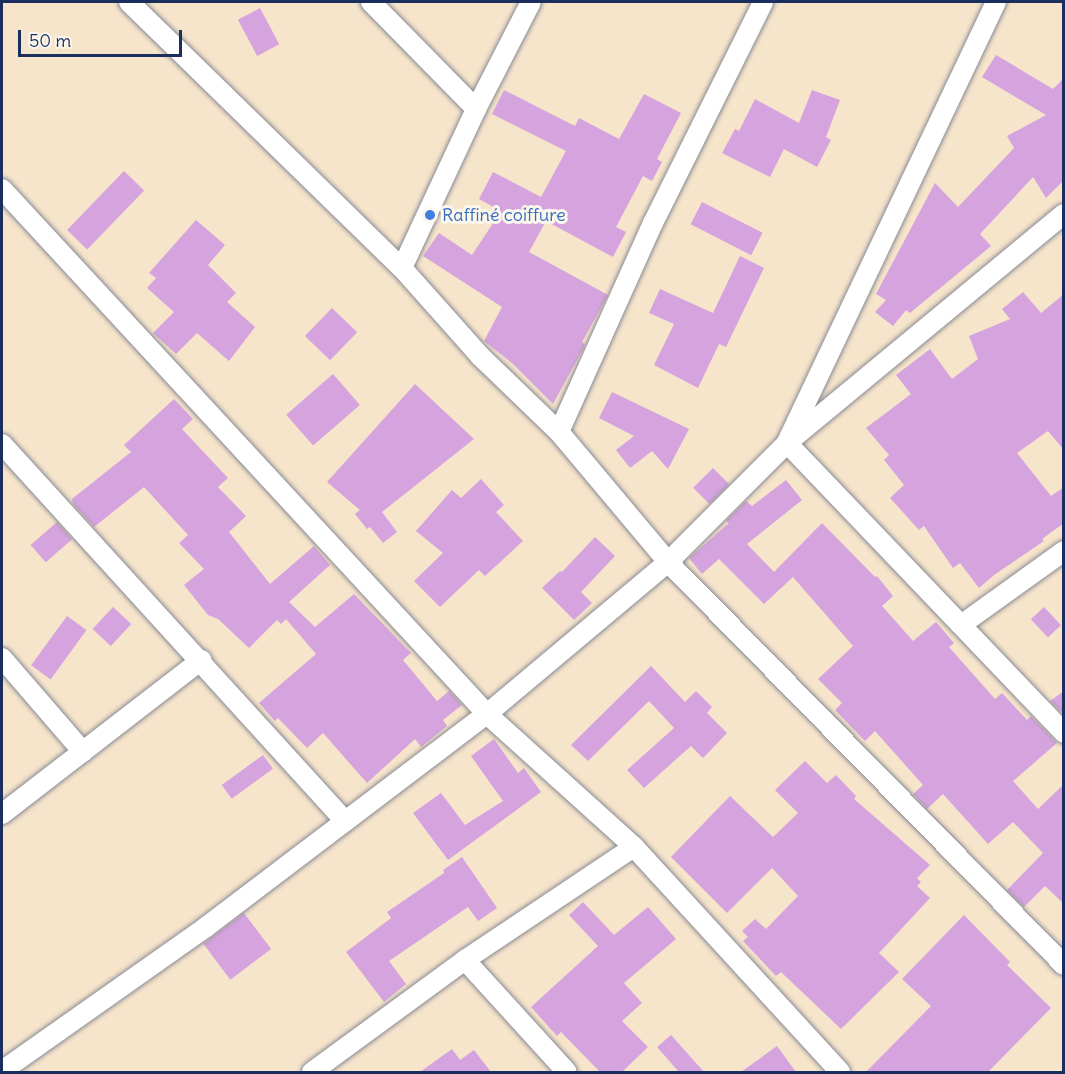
<!DOCTYPE html>
<meta charset="utf-8">
<style>
body{margin:0}
#map{position:relative;width:1065px;height:1074px;overflow:hidden;background:#f6e4cb;font-family:Delius,sans-serif}
div>[style]{position:absolute}
[style*='--x']{left:calc(var(--x)*1px);top:calc(var(--y)*1px);width:calc(var(--w)*1px);rotate:calc(var(--a)*1deg)}
.building>*{inset:0;background:#d5a4de;transform-origin:0 0}
.roads{filter:drop-shadow(0 0 2px #888a94) drop-shadow(0 0 2px #888a94)}
.minor>*{height:20px;margin:-10px;padding:0 10px;transform-origin:10px;border-radius:10px;background:#fff}
.dots>*{width:16px;height:16px;translate:-50% -50%;box-sizing:border-box;border:3px solid #fbf7ec;border-radius:50%}
span{translate:-50% -50%;white-space:nowrap;text-align:center;line-height:1.15;-webkit-text-stroke:6px #fbf7ec;paint-order:stroke}
.shop-label{font-size:18px;color:#366cbe}
.left{translate:0 -50%;text-align:left}
.frame{position:absolute;inset:0;border:3px solid #1b2f5e;pointer-events:none}
.scale{position:absolute;left:18px;top:30px;width:164px;height:27px;box-sizing:border-box;border:3px solid #1b2f5e;border-top:0;padding-left:8px;font-size:18px;line-height:21px;white-space:nowrap;color:#1b2f5e;-webkit-text-stroke:4px #fbf7ec;paint-order:stroke}
</style>
<div id="map">
<div class="building">
<div style="left:260px;top:8px;width:41px;height:25px;rotate:62deg"></div>
<div style="clip-path:polygon(996px 55px,1053px 89px,1064px 78px,1064px 180px,1046px 198px,1033px 177px,980px 234px,991px 246px,910px 313px,906px 310px,893px 326px,875px 312px,886px 300px,876px 294px,935px 183px,958px 207px,1014px 148px,1007px 136px,1046px 115px,982px 77px)"></div>
<div style="clip-path:polygon(504px 90px,575px 126px,579px 118px,619px 139px,644px 94px,681px 113px,657px 159px,662px 162px,652px 181px,643px 176px,616px 227px,626px 232px,613px 257px,546px 221px,529px 252px,608px 295px,582px 342px,585px 344px,583px 349px,553px 404px,513px 364px,484px 341px,502px 307px,423px 256px,439px 233px,472px 255px,501px 211px,479px 199px,493px 172px,541px 197px,566px 151px,492px 114px)"></div>
<div style="clip-path:polygon(812px 90px,840px 100px,826px 137px,831px 140px,817px 167px,784px 149px,770px 177px,722px 153px,735px 129px,739px 131px,755px 99px,799px 123px)"></div>
<div style="left:124px;top:171px;width:28px;height:82px;rotate:44deg"></div>
<div style="left:702px;top:202px;width:68px;height:25px;rotate:27deg"></div>
<div style="clip-path:polygon(196px 220px,225px 245px,208px 265px,236px 293px,227px 302px,255px 327px,229px 361px,197px 333px,176px 354px,153px 333px,174px 312px,147px 288px,156px 278px,149px 273px)"></div>
<div style="clip-path:polygon(740px 256px,764px 268px,726px 347px,719px 344px,698px 388px,654px 365px,674px 324px,649px 313px,660px 289px,713px 313px)"></div>
<div style="clip-path:polygon(1023px 292px,1041px 313px,1064px 294px,1064px 450px,1048px 431px,1017px 453px,1051px 496px,1064px 487px,1064px 523px,1042px 539px,1044px 541px,994px 575px,979px 588px,960px 563px,953px 568px,924px 526px,919px 530px,890px 498px,904px 485px,884px 460px,889px 455px,866px 428px,911px 394px,896px 375px,930px 349px,952px 379px,978px 359px,969px 336px,1010px 319px,1002px 309px)"></div>
<div style="left:332px;top:308px;width:35px;height:39px;rotate:44deg"></div>
<div style="left:333px;top:374px;width:41px;height:62px;rotate:49deg"></div>
<div style="clip-path:polygon(415px 384px,474px 439px,382px 512px,397px 532px,383px 543px,370px 527px,367px 529px,355px 514px,360px 510px,327px 482px)"></div>
<div style="clip-path:polygon(612px 392px,689px 429px,668px 469px,652px 451px,630px 468px,616px 450px,634px 436px,599px 418px)"></div>
<div style="clip-path:polygon(174px 399px,193px 419px,182px 429px,228px 478px,218px 487px,246px 516px,229px 532px,270px 584px,314px 546px,330px 565px,289px 602px,315px 627px,354px 594px,411px 653px,403px 660px,437px 701px,449px 691px,462px 705px,443px 720px,447px 726px,421px 747px,415px 739px,367px 783px,323px 733px,307px 748px,278px 718px,275px 721px,259px 703px,316px 654px,286px 619px,281px 624px,277px 620px,249px 648px,218px 619px,208px 615px,184px 585px,204px 569px,179px 543px,188px 535px,144px 487px,94px 527px,73px 504px,72px 499px,131px 452px,124px 445px)"></div>
<div style="left:713px;top:468px;width:23px;height:28px;rotate:45deg"></div>
<div style="clip-path:polygon(481px 479px,504px 505px,496px 512px,523px 541px,485px 576px,479px 570px,440px 607px,414px 581px,443px 553px,416px 531px,452px 490px,461px 498px)"></div>
<div style="clip-path:polygon(786px 480px,802px 500px,747px 544px,774px 572px,822px 523px,875px 577px,877px 576px,893px 596px,882px 606px,913px 641px,936px 622px,954px 643px,949px 647px,995px 699px,1002px 693px,1027px 720px,1031px 716px,1057px 743px,1013px 781px,1038px 809px,1064px 784px,1064px 904px,1045px 886px,1024px 907px,1007px 890px,1043px 853px,1013px 822px,988px 844px,943px 794px,927px 809px,913px 794px,923px 785px,875px 731px,865px 741px,835px 710px,842px 703px,818px 679px,853px 646px,793px 577px,764px 604px,719px 559px,702px 574px,689px 558px,729px 523px,726px 521px,746px 501px,752px 506px)"></div>
<div style="left:57px;top:522px;width:23px;height:35px;rotate:49deg"></div>
<div style="clip-path:polygon(595px 537px,615px 556px,581px 592px,592px 603px,574px 620px,542px 588px,560px 571px,562px 572px)"></div>
<div style="left:113px;top:607px;width:25px;height:30px;rotate:43deg"></div>
<div style="left:1044px;top:607px;width:25px;height:18px;rotate:47deg"></div>
<div style="left:67px;top:616px;width:24px;height:61px;rotate:36deg"></div>
<div style="clip-path:polygon(651px 666px,685px 702px,696px 691px,712px 707px,707px 713px,727px 733px,703px 758px,691px 746px,644px 788px,627px 770px,674px 728px,649px 701px,588px 761px,571px 745px)"></div>
<div style="clip-path:polygon(1064px 691px,1064px 715px,1050px 701px)"></div>
<div style="clip-path:polygon(494px 739px,518px 773px,524px 768px,541px 792px,448px 860px,413px 813px,441px 793px,465px 825px,503px 801px,471px 756px)"></div>
<div style="left:263px;top:755px;width:17px;height:51px;rotate:54deg"></div>
<div style="clip-path:polygon(805px 761px,827px 783px,836px 775px,856px 796px,854px 799px,930px 865px,917px 878px,921px 882px,917px 886px,930px 898px,879px 953px,899px 972px,841px 1029px,781px 972px,776px 976px,743px 941px,748px 937px,742px 931px,755px 919px,766px 929px,798px 896px,772px 868px,727px 913px,671px 857px,730px 796px,773px 837px,798px 813px,775px 790px)"></div>
<div style="clip-path:polygon(462px 857px,497px 908px,478px 921px,468px 907px,389px 961px,406px 984px,384px 1002px,346px 952px,391px 918px,387px 912px,444px 873px,443px 870px)"></div>
<div style="clip-path:polygon(583px 902px,614px 935px,648px 907px,676px 939px,624px 983px,642px 1003px,622px 1021px,648px 1047px,622px 1072px,600px 1072px,561px 1032px,557px 1036px,531px 1007px,598px 946px,569px 915px)"></div>
<div style="left:244px;top:913px;width:45px;height:51px;rotate:53deg"></div>
<div style="clip-path:polygon(964px 915px,1010px 962px,1007px 965px,1051px 1008px,988px 1072px,866px 1072px,931px 1006px,902px 979px)"></div>
<div style="clip-path:polygon(671px 1035px,704px 1072px,679px 1072px,657px 1047px)"></div>
<div style="clip-path:polygon(777px 1046px,796px 1072px,741px 1072px)"></div>
<div style="clip-path:polygon(452px 1049px,460px 1060px,474px 1050px,491px 1072px,420px 1072px)"></div>
</div>
<div class="roads">
<div class="minor">
<div style="--x:129;--y:2;--w:381;--a:44.3"></div>
<div style="--x:402;--y:268;--w:118;--a:48.4"></div>
<div style="--x:480;--y:356;--w:110;--a:43.9"></div>
<div style="--x:559;--y:432;--w:170;--a:50"></div>
<div style="--x:668;--y:562;--w:565;--a:45.5"></div>
<div style="--x:371;--y:2;--w:150;--a:45.5"></div>
<div style="--x:996;--y:2;--w:488;--a:115.4"></div>
<div style="--x:787;--y:443;--w:401;--a:46.3"></div>
<div style="--x:2;--y:189;--w:715;--a:47.27"></div>
<div style="--x:487;--y:714;--w:198;--a:42.1"></div>
<div style="--x:634;--y:847;--w:305;--a:47.5"></div>
<div style="--x:402;--y:268;--w:175;--a:-65"></div>
<div style="--x:476;--y:109;--w:120;--a:-62.8"></div>
<div style="--x:559;--y:432;--w:229;--a:-65.8"></div>
<div style="--x:653;--y:223;--w:247;--a:-63.5"></div>
<div style="--x:2;--y:444;--w:510;--a:47.7"></div>
<div style="--x:961;--y:625;--w:127;--a:-35.7"></div>
<div style="--x:2;--y:658;--w:124;--a:49.2"></div>
<div style="--x:2;--y:814;--w:252;--a:-37.7"></div>
<div style="--x:465;--y:960;--w:151;--a:47.7"></div>
<div style="--x:2;--y:1071;--w:250;--a:-35.2"></div>
<div style="--x:206;--y:927;--w:353;--a:-37.2"></div>
<div style="--x:487;--y:714;--w:236;--a:-40"></div>
<div style="--x:668;--y:562;--w:168;--a:-45"></div>
<div style="--x:787;--y:443;--w:359;--a:-39.6"></div>
<div style="--x:312;--y:1072;--w:190;--a:-36.2"></div>
<div style="--x:465;--y:960;--w:203;--a:-33.8"></div>
</div>
</div>
<div class="dots">
<div style="left:430px;top:215px;background:#3f7fe0"></div>
</div>
<div class="shop-label">
<span class="left" style="left:442px;top:215px">Raffiné coiffure</span>
</div>
<div class="frame"></div>
<div class="scale">50 m</div>
</div>
